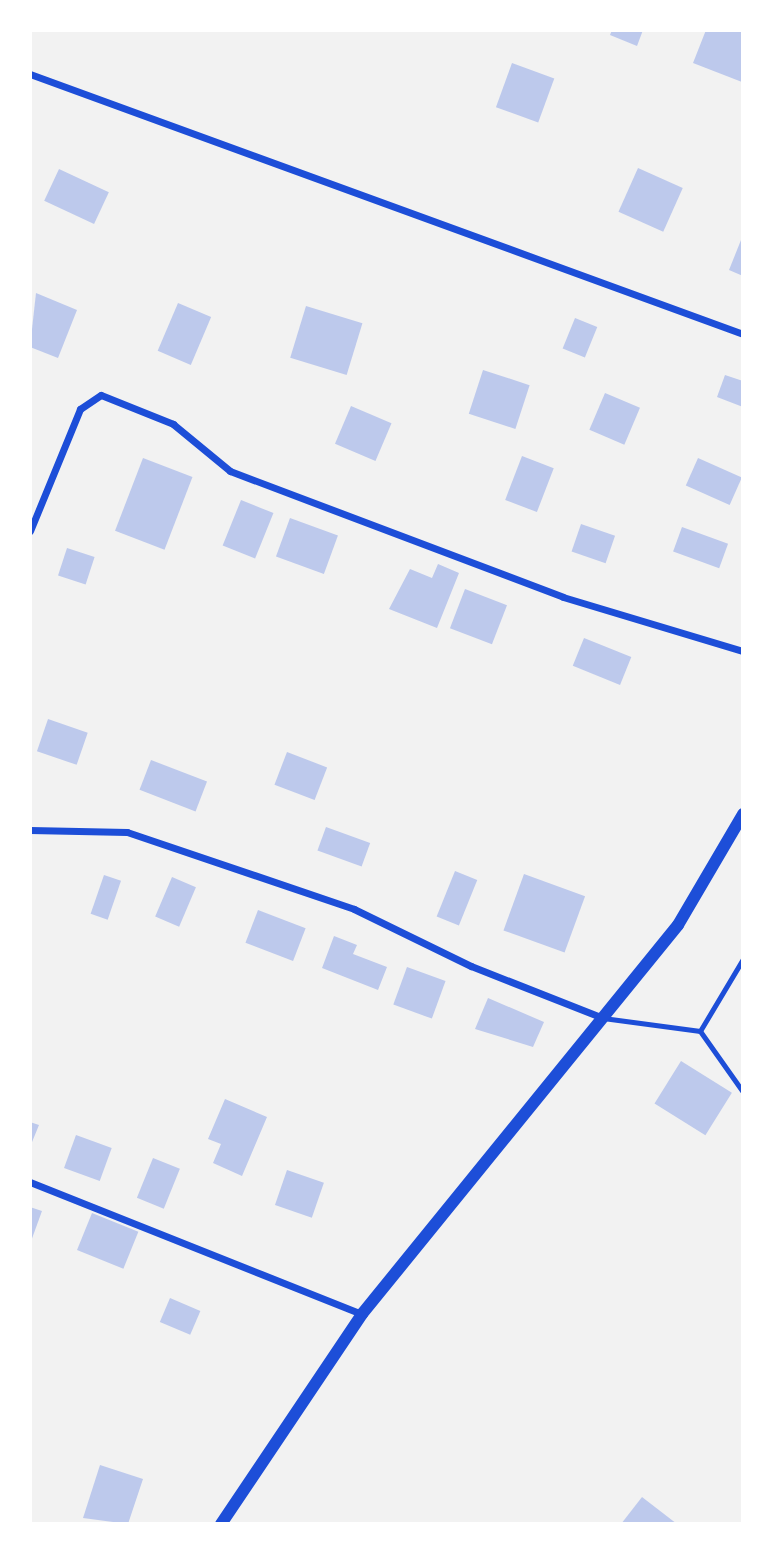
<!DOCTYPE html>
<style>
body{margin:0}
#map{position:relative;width:773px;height:1554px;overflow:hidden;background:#f2f2f2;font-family:Manrope,sans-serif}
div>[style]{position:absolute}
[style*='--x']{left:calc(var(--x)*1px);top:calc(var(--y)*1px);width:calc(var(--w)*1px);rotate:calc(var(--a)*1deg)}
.building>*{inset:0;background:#bdc9ec;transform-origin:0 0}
.service>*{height:5px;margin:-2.5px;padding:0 2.5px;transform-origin:2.5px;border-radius:2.5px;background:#1d4ed8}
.minor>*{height:7px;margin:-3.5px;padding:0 3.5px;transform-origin:3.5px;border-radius:3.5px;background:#1d4ed8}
.tertiary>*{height:12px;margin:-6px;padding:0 6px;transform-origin:6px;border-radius:6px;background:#1d4ed8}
span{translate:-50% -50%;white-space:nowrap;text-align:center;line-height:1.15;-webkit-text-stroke:5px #fff;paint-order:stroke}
.frame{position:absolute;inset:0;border:32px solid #fff;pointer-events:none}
</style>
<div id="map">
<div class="building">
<div style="clip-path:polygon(612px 30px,643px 30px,637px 46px,610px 35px)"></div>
<div style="clip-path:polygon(706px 30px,743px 30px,742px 82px,693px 63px)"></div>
<div style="left:512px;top:63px;width:45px;height:47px;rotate:20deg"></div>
<div style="left:638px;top:168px;width:49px;height:48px;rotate:24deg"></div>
<div style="left:59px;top:169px;width:55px;height:35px;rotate:25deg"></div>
<div style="clip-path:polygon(743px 235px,743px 276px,729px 270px)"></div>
<div style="clip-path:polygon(36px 293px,77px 310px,58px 358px,30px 347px)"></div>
<div style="left:178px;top:303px;width:36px;height:52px;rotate:23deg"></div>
<div style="left:306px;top:306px;width:59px;height:54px;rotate:17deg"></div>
<div style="left:575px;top:318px;width:24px;height:33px;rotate:22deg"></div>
<div style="left:483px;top:370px;width:49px;height:46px;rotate:18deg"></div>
<div style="clip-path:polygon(725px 375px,743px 381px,743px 407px,717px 397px)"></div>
<div style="left:605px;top:393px;width:38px;height:40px;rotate:23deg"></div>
<div style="left:351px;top:406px;width:44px;height:41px;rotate:23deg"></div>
<div style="left:522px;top:456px;width:34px;height:47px;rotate:21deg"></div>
<div style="left:143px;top:458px;width:53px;height:78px;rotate:21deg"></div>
<div style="left:698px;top:458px;width:48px;height:30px;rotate:24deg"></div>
<div style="left:241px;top:500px;width:35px;height:49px;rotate:22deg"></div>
<div style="left:290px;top:518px;width:51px;height:41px;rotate:20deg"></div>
<div style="left:581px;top:524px;width:36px;height:29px;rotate:19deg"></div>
<div style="left:682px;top:527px;width:49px;height:26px;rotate:20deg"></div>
<div style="left:67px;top:548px;width:29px;height:29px;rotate:18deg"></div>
<div style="clip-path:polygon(438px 564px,459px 573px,437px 628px,389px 609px,410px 569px,432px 578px)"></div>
<div style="left:465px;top:589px;width:45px;height:42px;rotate:21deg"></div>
<div style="left:584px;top:638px;width:51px;height:30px;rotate:22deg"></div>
<div style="left:48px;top:719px;width:42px;height:34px;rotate:19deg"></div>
<div style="left:287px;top:752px;width:43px;height:35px;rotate:21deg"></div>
<div style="left:151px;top:760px;width:60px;height:32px;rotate:21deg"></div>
<div style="left:326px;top:827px;width:47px;height:25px;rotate:20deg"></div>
<div style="left:455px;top:871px;width:24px;height:49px;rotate:22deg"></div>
<div style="left:524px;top:874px;width:65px;height:60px;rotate:20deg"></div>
<div style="left:104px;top:875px;width:18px;height:41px;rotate:19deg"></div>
<div style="left:172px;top:877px;width:26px;height:43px;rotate:23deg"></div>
<div style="left:258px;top:910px;width:51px;height:35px;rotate:21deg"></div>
<div style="clip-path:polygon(334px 936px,357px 945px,353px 954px,387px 967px,378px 990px,322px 968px)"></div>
<div style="left:407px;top:967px;width:41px;height:40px;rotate:20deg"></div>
<div style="clip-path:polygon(488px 998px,544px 1022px,533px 1047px,475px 1029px)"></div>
<div style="left:681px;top:1061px;width:60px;height:50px;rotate:32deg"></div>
<div style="clip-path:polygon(225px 1099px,267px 1117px,242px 1176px,213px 1163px,221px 1144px,208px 1139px)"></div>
<div style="clip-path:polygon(30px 1122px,39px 1125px,30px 1147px)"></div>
<div style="left:76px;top:1135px;width:38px;height:35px;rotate:20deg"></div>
<div style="left:153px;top:1158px;width:29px;height:43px;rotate:22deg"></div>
<div style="left:287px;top:1170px;width:39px;height:37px;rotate:19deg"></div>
<div style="clip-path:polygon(30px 1207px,42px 1211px,30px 1244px)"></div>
<div style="left:92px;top:1213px;width:50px;height:40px;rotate:22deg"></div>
<div style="left:170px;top:1298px;width:33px;height:26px;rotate:23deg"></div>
<div style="clip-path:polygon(100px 1465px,143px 1479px,128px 1524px,83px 1518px)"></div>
<div style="clip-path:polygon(642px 1497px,677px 1524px,621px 1524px)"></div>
</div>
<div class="service">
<div style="--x:603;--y:1018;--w:98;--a:7.6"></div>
<div style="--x:700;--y:1031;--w:84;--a:-59.2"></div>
<div style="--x:700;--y:1031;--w:75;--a:54.8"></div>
</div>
<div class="minor">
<div style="--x:30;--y:74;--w:759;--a:20.03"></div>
<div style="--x:30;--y:531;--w:132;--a:-67.7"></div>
<div style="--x:80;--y:409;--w:25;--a:-34"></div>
<div style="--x:101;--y:395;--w:78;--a:21.9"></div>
<div style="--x:173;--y:424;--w:74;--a:39.5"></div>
<div style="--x:230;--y:471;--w:356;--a:20.7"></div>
<div style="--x:563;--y:597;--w:188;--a:16.7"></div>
<div style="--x:30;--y:830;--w:97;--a:1.2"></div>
<div style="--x:127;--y:832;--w:240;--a:18.7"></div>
<div style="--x:354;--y:909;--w:130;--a:26"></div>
<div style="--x:471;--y:966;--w:142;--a:21.5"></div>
<div style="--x:30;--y:1182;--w:357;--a:21.7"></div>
</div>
<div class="tertiary">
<div style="--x:221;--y:1524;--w:253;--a:-56.1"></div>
<div style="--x:362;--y:1314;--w:501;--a:-50.91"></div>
<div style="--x:678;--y:925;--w:129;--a:-59.6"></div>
</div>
<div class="frame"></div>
</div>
